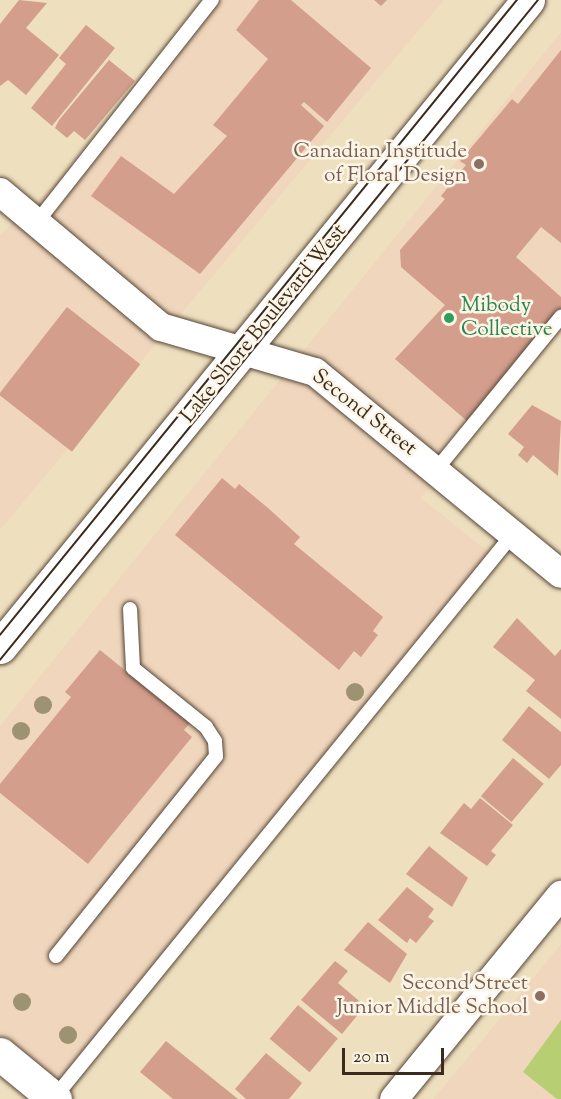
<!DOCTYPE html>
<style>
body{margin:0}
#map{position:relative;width:561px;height:1099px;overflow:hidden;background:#eee0bf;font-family:"Sorts Mill Goudy",serif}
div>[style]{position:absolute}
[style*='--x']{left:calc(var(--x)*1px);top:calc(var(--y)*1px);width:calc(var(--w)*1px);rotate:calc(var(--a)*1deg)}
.built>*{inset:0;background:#efd6bc}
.green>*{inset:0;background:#b8ce72}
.building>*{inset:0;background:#d39e8c;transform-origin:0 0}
.roads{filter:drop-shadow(0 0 2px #564536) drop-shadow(0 0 2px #564536)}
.service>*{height:14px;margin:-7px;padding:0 7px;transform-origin:7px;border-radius:7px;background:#fff}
.minor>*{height:28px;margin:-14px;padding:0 14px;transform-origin:14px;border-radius:14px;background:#fff}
.tertiary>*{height:33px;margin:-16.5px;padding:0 16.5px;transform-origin:16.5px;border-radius:16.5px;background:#fff}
.primary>*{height:33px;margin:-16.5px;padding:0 16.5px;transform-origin:16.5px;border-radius:16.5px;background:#fff}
.tram>*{height:1.5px;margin:-0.75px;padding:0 0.75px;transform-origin:0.75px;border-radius:0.75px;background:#3b2a1e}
.trees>*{width:18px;height:18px;margin:-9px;border-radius:50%;background:#9d9272}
.dots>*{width:16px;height:16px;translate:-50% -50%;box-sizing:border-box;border:3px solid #fcf5e5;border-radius:50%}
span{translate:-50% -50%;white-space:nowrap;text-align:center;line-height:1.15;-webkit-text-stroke:5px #fcf5e5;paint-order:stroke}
.education-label{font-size:21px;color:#785e54}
.right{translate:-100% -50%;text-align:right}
.leisure-label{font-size:21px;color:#27864d}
.left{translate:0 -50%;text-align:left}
.street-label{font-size:21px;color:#3b2a1e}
.scale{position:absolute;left:342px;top:1048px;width:102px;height:27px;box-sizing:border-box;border:3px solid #3b2a1e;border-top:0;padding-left:8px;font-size:18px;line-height:21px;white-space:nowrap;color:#3b2a1e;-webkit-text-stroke:4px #fcf5e5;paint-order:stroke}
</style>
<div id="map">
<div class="built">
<div style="clip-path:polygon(217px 0,444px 0,0 530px,0 235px,54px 185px)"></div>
<div style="clip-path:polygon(561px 32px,561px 327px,421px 498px,496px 558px,61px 1090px,0 1041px,0 726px)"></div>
<div style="clip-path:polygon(561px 944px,561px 1099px,433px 1099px,476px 1048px)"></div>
</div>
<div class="green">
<div style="clip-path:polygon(561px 1020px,561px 1099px,557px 1099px,523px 1072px)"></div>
</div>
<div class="building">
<div style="clip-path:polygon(19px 0,47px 3px,26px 28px,59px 55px,26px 95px,8px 80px,0 86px,0 24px)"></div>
<div style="clip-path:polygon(259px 0,291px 0,371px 68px,327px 122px,304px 102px,301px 105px,324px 126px,200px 274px,91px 196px,121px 156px,174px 194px,227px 136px,213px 125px,268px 59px,236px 30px)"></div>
<div style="clip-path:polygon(374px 0,387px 0,381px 6px)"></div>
<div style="clip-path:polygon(86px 25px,115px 48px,52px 126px,31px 108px,66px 64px,59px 58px)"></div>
<div style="clip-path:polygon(561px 50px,561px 243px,541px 227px,516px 257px,561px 297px,561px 310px,467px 421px,395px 359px,445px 305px,401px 267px,400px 250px,445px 199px,441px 196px,466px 165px,460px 161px,512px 99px,518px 104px)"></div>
<div style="clip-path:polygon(109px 60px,135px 81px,85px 140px,74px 131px,67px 138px,55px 128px,59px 120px)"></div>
<div style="left:67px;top:307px;width:93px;height:111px;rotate:38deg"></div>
<div style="clip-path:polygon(532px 405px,561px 421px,558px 476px,533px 455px,527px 463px,518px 455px,524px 447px,508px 434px)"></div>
<div style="clip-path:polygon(222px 478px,235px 489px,239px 484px,268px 508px,300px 537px,294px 544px,383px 617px,373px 631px,378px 635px,361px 657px,354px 651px,339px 670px,175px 535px)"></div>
<div style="clip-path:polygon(517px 618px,555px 656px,561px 649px,561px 719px,526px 691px,535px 680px,493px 647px)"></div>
<div style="clip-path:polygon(100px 650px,190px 723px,184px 730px,192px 737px,88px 864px,0 793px,0 784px,71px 697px,65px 692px)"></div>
<div style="clip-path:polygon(529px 706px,561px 732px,561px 765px,549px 779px,502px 740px)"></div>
<div style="left:513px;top:758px;width:40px;height:50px;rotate:40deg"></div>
<div style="clip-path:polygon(480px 798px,513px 825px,491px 851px,496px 855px,487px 866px,440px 833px,464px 803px,471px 809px)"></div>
<div style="clip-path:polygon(429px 846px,468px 878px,452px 907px,406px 874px)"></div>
<div style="clip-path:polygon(407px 887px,434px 909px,428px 917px,434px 921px,416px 943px,410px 938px,407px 943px,378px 920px)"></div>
<div style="clip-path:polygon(368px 922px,407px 954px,390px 983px,344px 950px)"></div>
<div style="clip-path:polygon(335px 961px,348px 971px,338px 983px,365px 1006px,342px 1034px,301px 1000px)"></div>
<div style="left:298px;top:1005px;width:52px;height:44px;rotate:40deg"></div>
<div style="clip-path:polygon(166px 1041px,238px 1099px,173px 1099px,140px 1072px)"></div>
<div style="clip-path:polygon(266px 1053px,302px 1083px,289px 1099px,246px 1099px,235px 1089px)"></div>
</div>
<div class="roads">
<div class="service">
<div style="--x:37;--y:222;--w:283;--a:-51.8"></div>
<div style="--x:436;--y:470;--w:198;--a:-50.8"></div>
<div style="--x:56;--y:956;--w:256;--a:-51.3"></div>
<div style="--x:216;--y:756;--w:15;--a:-94"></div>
<div style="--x:215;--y:741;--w:17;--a:-123"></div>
<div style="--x:206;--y:727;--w:94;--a:-141.1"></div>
<div style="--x:133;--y:668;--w:59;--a:-92.9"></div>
<div style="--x:54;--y:1098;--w:727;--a:-50.86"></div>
</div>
<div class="minor">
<div style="--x:0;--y:192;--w:210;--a:40"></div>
<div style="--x:161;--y:327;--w:160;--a:16.3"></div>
<div style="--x:315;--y:372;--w:318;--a:39.4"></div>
<div style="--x:394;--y:1099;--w:264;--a:-50.7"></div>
</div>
<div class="tertiary">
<div style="--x:0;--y:1054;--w:71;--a:39.3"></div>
</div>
<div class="primary">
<div style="--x:0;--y:647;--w:835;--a:-50.78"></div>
</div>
</div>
<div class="tram">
<div style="--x:0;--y:635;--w:819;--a:-50.85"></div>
<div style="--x:0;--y:660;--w:851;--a:-50.81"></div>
</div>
<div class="trees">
<div style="left:355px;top:692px"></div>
<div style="left:43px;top:705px"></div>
<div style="left:21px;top:731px"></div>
<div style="left:22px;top:1002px"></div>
<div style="left:68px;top:1035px"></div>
</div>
<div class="dots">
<div style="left:479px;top:164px;background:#8d6e63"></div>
<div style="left:449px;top:318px;background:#2e9e5b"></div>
<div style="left:540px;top:996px;background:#8d6e63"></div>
</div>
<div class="education-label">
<span class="right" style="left:467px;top:164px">Canadian Institude<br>of Floral Design</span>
<span class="right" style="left:528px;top:996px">Second Street<br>Junior Middle School</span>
</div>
<div class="leisure-label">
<span class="left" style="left:461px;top:318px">Mibody<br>Collective</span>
</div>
<div class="street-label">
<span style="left:264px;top:324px;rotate:-51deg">Lake Shore Boulevard West</span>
<span style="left:364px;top:413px;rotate:38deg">Second Street</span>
</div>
<div class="scale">20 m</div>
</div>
